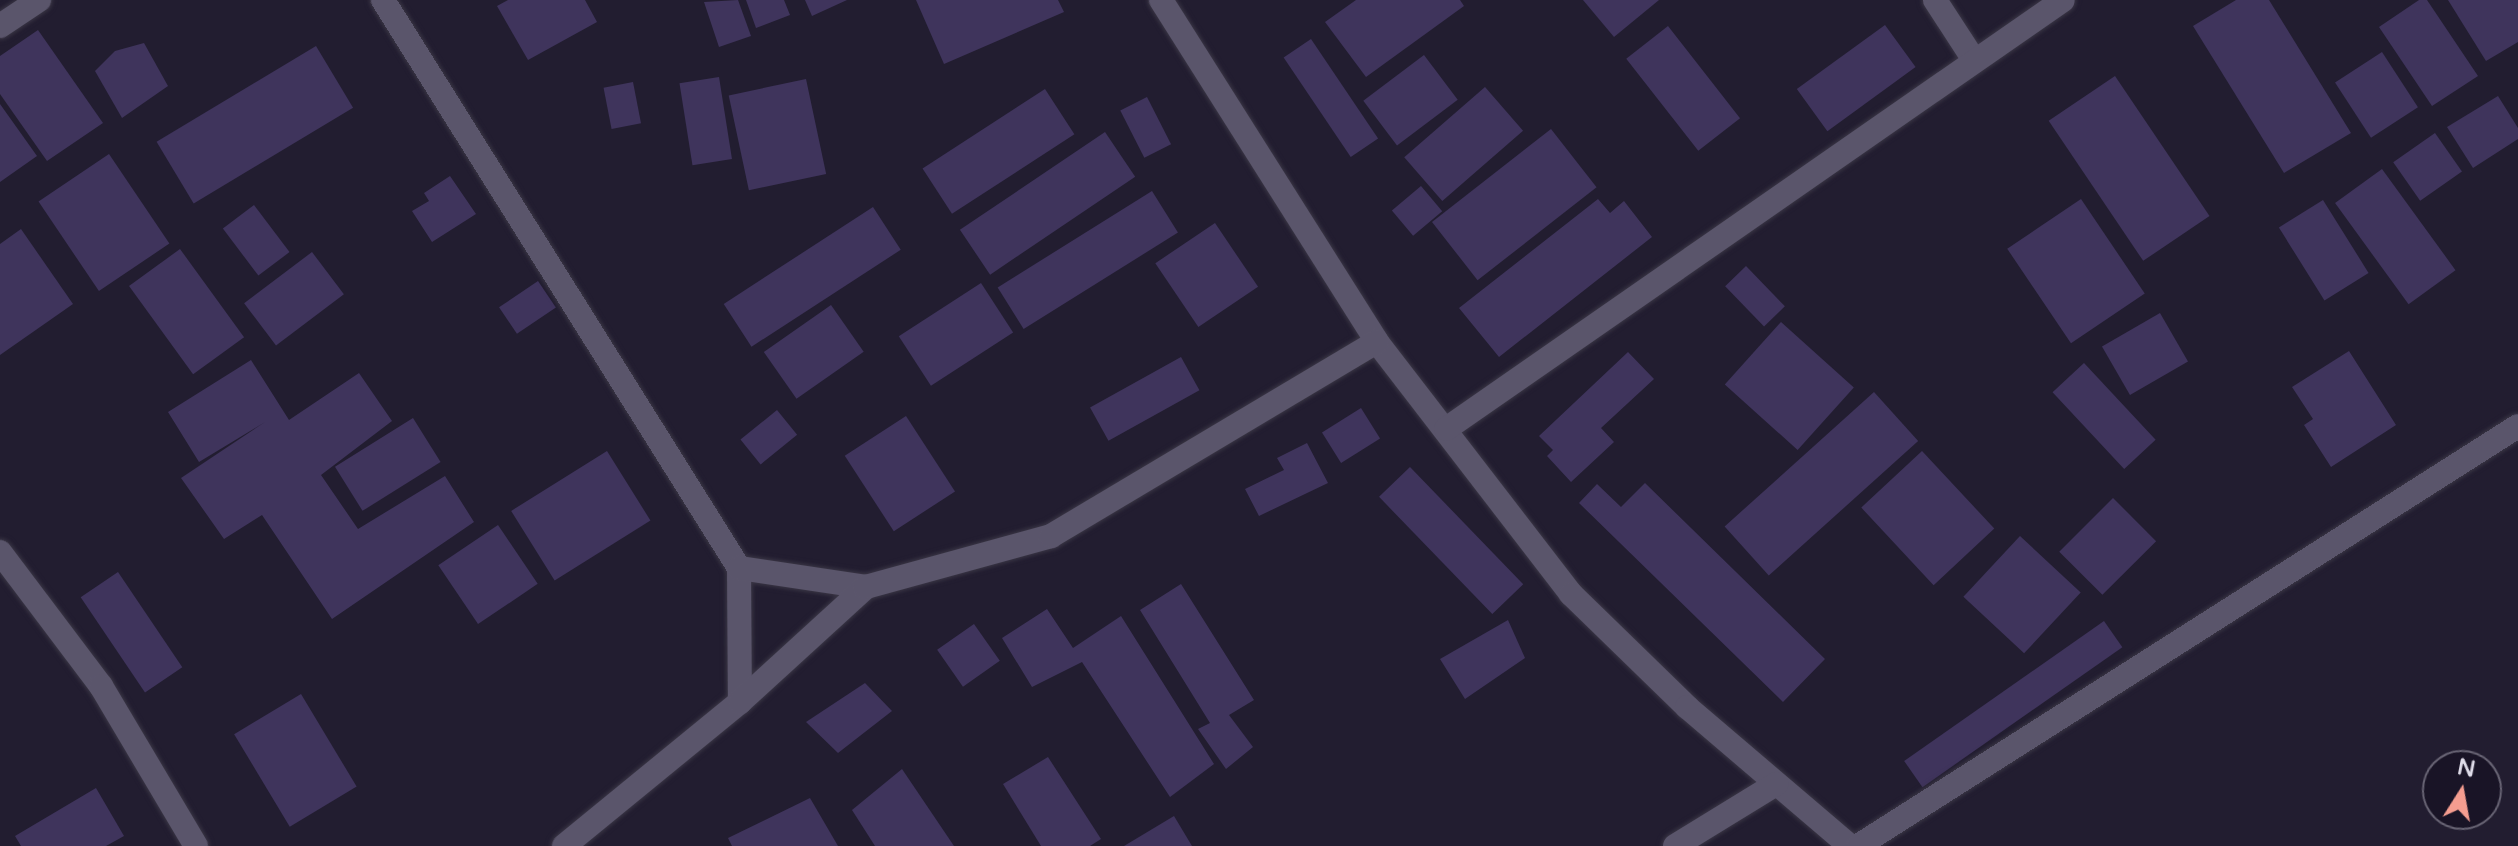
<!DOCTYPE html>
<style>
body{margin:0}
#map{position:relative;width:2518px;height:846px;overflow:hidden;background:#221d30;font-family:"Varela Round",sans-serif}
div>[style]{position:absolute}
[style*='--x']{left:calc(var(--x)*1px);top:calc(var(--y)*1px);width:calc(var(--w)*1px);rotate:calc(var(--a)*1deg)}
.building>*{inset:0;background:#3f345c;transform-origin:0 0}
.roads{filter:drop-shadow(0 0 2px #3a3645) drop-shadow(0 0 2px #3a3645)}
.minor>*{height:24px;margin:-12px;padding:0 12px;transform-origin:12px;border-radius:12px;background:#5a556b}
span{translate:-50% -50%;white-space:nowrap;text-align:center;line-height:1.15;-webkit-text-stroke:6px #191426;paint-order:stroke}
.north{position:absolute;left:2422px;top:750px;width:80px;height:80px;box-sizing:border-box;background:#191426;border:2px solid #686474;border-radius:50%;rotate:11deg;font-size:22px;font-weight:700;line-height:32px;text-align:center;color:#dfdce9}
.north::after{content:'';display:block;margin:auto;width:28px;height:36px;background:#f59d90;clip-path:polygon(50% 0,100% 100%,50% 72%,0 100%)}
</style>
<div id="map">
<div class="building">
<div style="clip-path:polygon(508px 0,585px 0,597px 22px,528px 60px,497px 6px)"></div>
<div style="clip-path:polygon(738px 0,751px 36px,719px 47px,704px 2px)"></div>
<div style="clip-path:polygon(746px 0,784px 0,790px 15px,756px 28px)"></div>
<div style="clip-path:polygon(805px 0,847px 0,812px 16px)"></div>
<div style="clip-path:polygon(916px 0,1058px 0,1064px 12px,944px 64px)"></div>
<div style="clip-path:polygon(1356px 0,1460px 0,1464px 6px,1366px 77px,1325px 22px)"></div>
<div style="clip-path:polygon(1583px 0,1659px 0,1614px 37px)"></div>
<div style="clip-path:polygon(2236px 0,2269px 0,2351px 133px,2284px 173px,2193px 26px)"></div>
<div style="clip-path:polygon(2419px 0,2427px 0,2478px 76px,2432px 106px,2379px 27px)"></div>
<div style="clip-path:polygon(2448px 0,2518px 0,2518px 42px,2486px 61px)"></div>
<div style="left:1885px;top:25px;width:52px;height:109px;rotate:54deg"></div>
<div style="left:1668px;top:26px;width:117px;height:53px;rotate:52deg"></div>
<div style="clip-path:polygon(38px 30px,103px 123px,47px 161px,0 94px,0 56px)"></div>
<div style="left:1311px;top:39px;width:120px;height:33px;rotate:56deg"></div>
<div style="clip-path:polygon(144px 43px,168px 86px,122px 118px,95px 71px,115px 51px)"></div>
<div style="left:316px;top:46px;width:72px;height:186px;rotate:59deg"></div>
<div style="left:2382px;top:52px;width:66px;height:56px;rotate:57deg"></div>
<div style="left:1424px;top:55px;width:56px;height:76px;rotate:53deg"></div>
<div style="left:2115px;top:76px;width:169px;height:80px;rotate:56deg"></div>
<div style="left:719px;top:77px;width:83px;height:40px;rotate:81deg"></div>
<div style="left:806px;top:79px;width:97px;height:79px;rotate:78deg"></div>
<div style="left:633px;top:82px;width:42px;height:30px;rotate:79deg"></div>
<div style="left:1485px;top:87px;width:58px;height:107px;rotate:49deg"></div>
<div style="left:1045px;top:89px;width:54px;height:146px;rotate:57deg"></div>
<div style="clip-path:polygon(2498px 96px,2518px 128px,2518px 139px,2473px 168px,2447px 127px)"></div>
<div style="left:1147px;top:97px;width:53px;height:30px;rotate:63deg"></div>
<div style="clip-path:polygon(0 104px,37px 156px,0 182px)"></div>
<div style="left:1551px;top:129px;width:74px;height:151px;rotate:52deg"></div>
<div style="left:1105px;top:132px;width:54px;height:175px;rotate:56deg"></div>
<div style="left:2435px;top:133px;width:47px;height:51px;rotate:55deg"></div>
<div style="left:109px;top:154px;width:108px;height:85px;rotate:56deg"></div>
<div style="left:2382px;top:169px;width:125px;height:58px;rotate:54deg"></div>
<div style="clip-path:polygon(450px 176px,476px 214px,432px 242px,412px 211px,429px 201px,424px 193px)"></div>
<div style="left:1421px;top:186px;width:33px;height:38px;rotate:50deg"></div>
<div style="left:1152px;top:191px;width:49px;height:182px;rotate:58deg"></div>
<div style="clip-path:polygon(1598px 199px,1610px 213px,1624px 201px,1652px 237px,1499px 357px,1459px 308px)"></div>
<div style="left:2081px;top:199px;width:114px;height:89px;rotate:56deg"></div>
<div style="left:2323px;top:200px;width:86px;height:52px;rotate:58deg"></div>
<div style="left:254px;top:205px;width:59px;height:39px;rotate:53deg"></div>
<div style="left:873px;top:207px;width:51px;height:178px;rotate:57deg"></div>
<div style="left:1215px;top:223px;width:77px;height:72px;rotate:56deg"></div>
<div style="clip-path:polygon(21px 229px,73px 304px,0 355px,0 244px)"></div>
<div style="left:180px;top:249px;width:109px;height:63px;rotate:54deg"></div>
<div style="left:312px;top:252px;width:53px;height:85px;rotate:53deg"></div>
<div style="left:1746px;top:266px;width:56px;height:29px;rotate:46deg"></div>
<div style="left:538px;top:281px;width:32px;height:47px;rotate:56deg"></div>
<div style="left:981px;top:283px;width:59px;height:98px;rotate:57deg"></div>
<div style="left:831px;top:305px;width:57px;height:82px;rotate:55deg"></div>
<div style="left:2160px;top:313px;width:56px;height:67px;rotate:60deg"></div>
<div style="left:1781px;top:322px;width:98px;height:84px;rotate:42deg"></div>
<div style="clip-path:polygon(2349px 351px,2396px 425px,2331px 467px,2304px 425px,2313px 419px,2292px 387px)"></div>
<div style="clip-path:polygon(1628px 352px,1654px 379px,1601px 428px,1614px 442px,1571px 482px,1547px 456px,1553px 450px,1539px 436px)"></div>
<div style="left:1181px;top:357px;width:38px;height:104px;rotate:61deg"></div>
<div style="clip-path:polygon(251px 360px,289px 420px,359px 373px,392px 421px,321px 475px,358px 529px,445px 476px,474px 522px,332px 619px,262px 515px,224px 539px,181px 478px,265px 422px,199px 462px,168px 412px)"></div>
<div style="left:2084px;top:363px;width:105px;height:43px;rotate:47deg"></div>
<div style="left:1874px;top:392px;width:66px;height:201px;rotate:48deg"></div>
<div style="left:1361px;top:408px;width:36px;height:46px;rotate:58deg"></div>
<div style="left:777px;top:410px;width:32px;height:47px;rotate:51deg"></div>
<div style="left:906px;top:416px;width:90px;height:73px;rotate:57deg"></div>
<div style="left:413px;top:418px;width:52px;height:92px;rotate:58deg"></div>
<div style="clip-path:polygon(1307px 443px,1328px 483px,1259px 516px,1245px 489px,1284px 470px,1277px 458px)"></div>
<div style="left:607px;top:451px;width:82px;height:113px;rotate:58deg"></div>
<div style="left:1922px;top:451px;width:106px;height:83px;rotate:47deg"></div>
<div style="left:1410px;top:467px;width:163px;height:43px;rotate:46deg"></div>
<div style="clip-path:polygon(1645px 483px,1825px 659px,1783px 702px,1579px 503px,1597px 484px,1621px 507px)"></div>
<div style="left:2113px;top:498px;width:61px;height:76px;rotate:45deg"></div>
<div style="left:498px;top:525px;width:71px;height:72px;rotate:56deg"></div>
<div style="left:2020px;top:536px;width:83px;height:83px;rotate:43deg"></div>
<div style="left:118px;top:572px;width:115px;height:45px;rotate:56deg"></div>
<div style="clip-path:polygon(1181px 584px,1254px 700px,1229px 715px,1253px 747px,1226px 769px,1198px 729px,1210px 723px,1140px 610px)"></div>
<div style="clip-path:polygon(1047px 609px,1073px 648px,1121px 616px,1214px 764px,1170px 797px,1082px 662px,1032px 687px,1002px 638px)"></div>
<div style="clip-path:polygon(1508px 620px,1525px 658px,1465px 699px,1440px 659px)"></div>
<div style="left:2104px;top:621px;width:32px;height:244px;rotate:55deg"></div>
<div style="left:974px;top:624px;width:45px;height:45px;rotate:55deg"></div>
<div style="clip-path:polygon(865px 683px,892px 711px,838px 753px,806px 722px)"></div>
<div style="left:301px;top:694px;width:108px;height:78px;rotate:59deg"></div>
<div style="clip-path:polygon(1048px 757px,1101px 839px,1090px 846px,1041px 846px,1003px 784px)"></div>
<div style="clip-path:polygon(902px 769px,954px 846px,875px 846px,852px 810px)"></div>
<div style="clip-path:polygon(96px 788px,124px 836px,106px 846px,21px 846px,15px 836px)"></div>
<div style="clip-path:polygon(810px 798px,838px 846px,732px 846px,728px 838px)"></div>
<div style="clip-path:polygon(1174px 816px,1192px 846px,1124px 846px)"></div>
</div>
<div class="roads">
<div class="minor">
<div style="--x:383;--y:0;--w:670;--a:57.92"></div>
<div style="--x:739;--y:568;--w:134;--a:89.6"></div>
<div style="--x:1161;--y:0;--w:404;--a:57.7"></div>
<div style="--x:1377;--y:342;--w:318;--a:52.4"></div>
<div style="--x:1571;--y:594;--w:162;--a:44.2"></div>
<div style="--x:1687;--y:707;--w:214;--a:40.5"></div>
<div style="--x:1935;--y:0;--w:72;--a:57"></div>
<div style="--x:0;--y:26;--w:47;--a:-33.7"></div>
<div style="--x:1446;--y:429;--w:751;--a:-34.81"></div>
<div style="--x:0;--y:552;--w:168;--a:53"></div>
<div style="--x:101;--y:686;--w:186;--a:59.3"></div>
<div style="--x:739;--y:568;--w:128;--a:8.5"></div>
<div style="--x:564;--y:846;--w:227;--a:-39.3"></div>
<div style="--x:740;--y:702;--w:171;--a:-42.4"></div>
<div style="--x:866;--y:587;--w:192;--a:-15.4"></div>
<div style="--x:1051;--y:536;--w:379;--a:-30.8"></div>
<div style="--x:1675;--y:846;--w:119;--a:-31.5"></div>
<div style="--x:1858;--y:846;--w:782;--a:-32.47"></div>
</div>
</div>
<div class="north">N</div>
</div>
